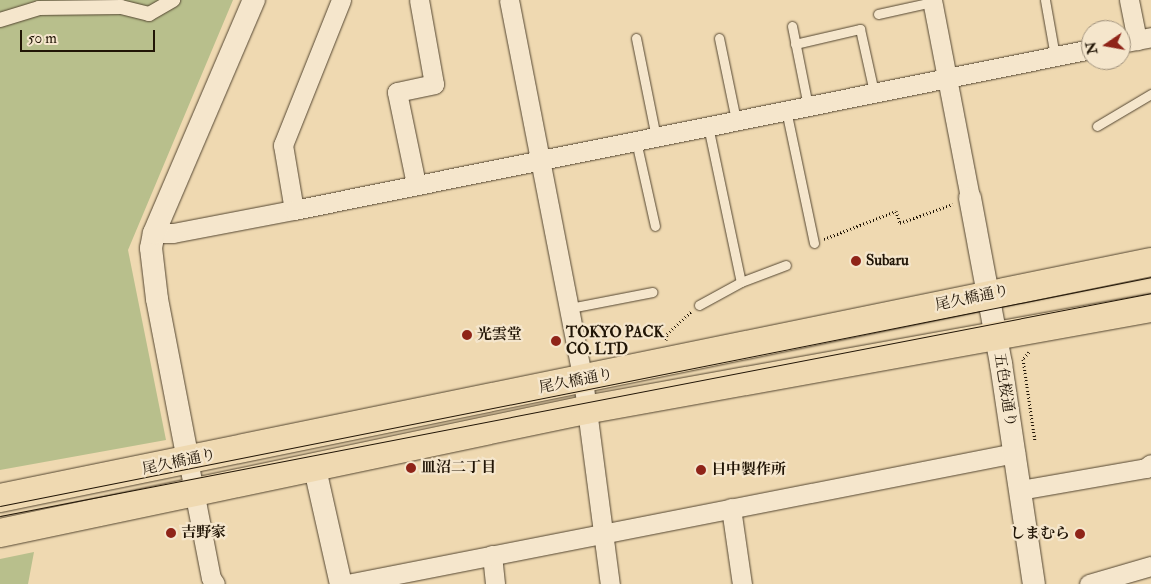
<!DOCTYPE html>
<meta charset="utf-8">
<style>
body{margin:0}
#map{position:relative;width:1151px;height:584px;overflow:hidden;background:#efd9b1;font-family:"IM FELL Double Pica","Noto Serif JP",serif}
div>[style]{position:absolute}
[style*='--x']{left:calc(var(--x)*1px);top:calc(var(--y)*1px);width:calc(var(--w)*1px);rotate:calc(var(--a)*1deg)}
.green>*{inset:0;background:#b8bf8c}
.path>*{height:3px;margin-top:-1.5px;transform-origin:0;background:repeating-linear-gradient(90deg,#211506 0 1px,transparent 0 3.5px)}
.roads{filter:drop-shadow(0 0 1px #544631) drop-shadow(0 0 1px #544631)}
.service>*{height:9px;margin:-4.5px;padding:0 4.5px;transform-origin:4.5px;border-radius:4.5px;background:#f5e6cc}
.pedestrian>*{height:14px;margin:-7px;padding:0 7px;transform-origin:7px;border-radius:7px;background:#f5e6cc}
.minor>*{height:19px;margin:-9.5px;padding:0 9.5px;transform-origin:9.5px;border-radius:9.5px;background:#f5e6cc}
.tertiary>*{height:22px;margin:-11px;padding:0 11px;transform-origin:11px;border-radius:11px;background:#f5e6cc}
.primary>*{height:28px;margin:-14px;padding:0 14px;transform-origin:14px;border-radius:14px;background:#efd9b1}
.tram>*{height:1px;margin:-0.5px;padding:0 0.5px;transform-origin:0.5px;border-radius:0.5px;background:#211506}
.dots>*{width:14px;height:14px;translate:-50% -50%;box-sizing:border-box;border:2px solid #f5e6cc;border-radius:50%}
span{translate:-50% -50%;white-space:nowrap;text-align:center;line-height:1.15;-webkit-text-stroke:4.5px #f5e6cc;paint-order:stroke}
.poi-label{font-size:15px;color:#211506;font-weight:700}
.left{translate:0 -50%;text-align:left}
.right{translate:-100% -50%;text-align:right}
.street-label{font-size:15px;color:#211506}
.north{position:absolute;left:1081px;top:20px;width:50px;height:50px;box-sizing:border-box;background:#f5e6cc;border:1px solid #a0927d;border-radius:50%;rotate:258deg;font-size:14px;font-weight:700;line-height:20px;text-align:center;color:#211506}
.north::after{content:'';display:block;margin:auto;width:18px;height:22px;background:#8f2418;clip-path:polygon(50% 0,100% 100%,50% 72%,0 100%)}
.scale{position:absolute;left:20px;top:30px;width:135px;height:22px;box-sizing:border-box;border:2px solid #211506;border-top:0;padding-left:6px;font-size:15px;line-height:18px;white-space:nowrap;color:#211506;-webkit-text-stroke:4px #f5e6cc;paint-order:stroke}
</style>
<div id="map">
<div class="green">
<div style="clip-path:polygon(0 0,233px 0,128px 250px,166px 440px,0 470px)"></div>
<div style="clip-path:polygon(34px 552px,28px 584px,0 584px,0 559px)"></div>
</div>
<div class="path">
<div style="--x:824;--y:239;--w:77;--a:-21.3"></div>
<div style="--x:896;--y:211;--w:13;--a:72"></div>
<div style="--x:900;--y:223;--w:56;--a:-19.7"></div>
<div style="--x:666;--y:340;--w:6;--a:-81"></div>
<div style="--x:667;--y:334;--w:33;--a:-43"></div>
<div style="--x:1029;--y:352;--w:9;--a:131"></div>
<div style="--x:1023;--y:359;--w:83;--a:81.7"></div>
</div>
<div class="roads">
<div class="service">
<div style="--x:1045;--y:0;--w:57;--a:79.9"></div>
<div style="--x:878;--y:14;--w:55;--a:-12.5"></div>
<div style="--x:792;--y:26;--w:82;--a:78.7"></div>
<div style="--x:636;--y:38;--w:101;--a:78.6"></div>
<div style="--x:719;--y:38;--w:84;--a:78.3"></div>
<div style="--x:795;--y:44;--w:67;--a:-13"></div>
<div style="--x:860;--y:29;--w:65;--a:77.5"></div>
<div style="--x:786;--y:110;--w:136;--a:78.1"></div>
<div style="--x:708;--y:126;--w:159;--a:78.1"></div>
<div style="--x:1097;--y:126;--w:63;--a:-30.7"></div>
<div style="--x:636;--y:141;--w:87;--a:77.4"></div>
<div style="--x:699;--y:305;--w:48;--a:-28.7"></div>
<div style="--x:741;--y:282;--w:48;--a:-20.7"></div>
<div style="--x:570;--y:308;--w:84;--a:-11"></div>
</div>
<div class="pedestrian">
<div style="--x:0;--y:20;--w:41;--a:-17.1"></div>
<div style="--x:39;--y:8;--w:82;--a:-0.7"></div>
<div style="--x:121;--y:7;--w:29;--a:14"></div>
<div style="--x:149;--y:14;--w:28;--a:-30"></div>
</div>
<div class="minor">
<div style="--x:509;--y:0;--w:387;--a:79"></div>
<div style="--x:583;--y:380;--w:206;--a:82.5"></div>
<div style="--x:932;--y:0;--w:202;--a:79.1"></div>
<div style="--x:1129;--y:0;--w:41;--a:78.7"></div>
<div style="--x:1121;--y:43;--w:31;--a:-11"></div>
<div style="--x:416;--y:184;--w:94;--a:-101.7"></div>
<div style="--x:397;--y:92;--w:38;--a:-12"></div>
<div style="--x:434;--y:84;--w:85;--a:-100.1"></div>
<div style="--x:294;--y:210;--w:66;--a:-99.6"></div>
<div style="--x:283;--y:145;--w:156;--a:-68.2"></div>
<div style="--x:154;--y:233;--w:19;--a:0"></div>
<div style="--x:173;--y:233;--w:123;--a:-10.8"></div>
<div style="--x:294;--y:210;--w:813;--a:-11.42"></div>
<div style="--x:188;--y:460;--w:120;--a:79"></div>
<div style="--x:211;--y:578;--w:7;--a:56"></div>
<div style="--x:1020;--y:490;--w:128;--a:-9.9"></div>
<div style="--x:1146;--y:468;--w:6;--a:-39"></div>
<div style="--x:731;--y:508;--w:77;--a:81.8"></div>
<div style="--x:492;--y:555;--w:29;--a:84"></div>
<div style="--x:347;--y:584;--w:681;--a:-11.1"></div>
<div style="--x:1089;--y:584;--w:65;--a:-16.2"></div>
</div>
<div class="tertiary">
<div style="--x:970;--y:198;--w:169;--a:79.4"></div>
<div style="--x:1001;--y:364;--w:222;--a:81.5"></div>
<div style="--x:188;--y:460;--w:164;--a:-100.9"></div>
<div style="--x:157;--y:299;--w:51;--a:-96.7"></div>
<div style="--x:151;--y:248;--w:15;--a:-79"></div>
<div style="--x:154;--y:233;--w:254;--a:-66.8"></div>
<div style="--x:315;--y:469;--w:118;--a:77.3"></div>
</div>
<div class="primary">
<div style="--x:0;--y:498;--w:1175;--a:-11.59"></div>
<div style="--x:0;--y:533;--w:598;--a:-11.87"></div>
<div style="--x:585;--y:410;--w:575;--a:-10.22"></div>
</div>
</div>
<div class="tram">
<div style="--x:0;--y:506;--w:1174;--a:-11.25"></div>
<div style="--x:0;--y:516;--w:1172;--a:-10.96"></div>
</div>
<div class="dots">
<div style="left:856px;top:261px;background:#8f2418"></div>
<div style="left:467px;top:335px;background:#8f2418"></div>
<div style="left:556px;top:341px;background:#8f2418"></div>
<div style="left:411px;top:468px;background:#8f2418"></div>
<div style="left:701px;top:470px;background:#8f2418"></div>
<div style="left:171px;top:533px;background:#8f2418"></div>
<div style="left:1080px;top:534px;background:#8f2418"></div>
</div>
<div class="poi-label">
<span class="left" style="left:866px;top:261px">Subaru</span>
<span class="left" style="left:566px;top:341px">TOKYO PACK<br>CO. LTD</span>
<span class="left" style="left:477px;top:335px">光雲堂</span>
<span class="left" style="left:421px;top:468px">皿沼二丁目</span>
<span class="left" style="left:711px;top:470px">日中製作所</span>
<span class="left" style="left:181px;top:533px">吉野家</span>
<span class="right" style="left:1070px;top:534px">しまむら</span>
</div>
<div class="street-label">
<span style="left:972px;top:298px;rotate:-12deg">尾久橋通り</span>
<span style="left:576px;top:381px;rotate:-11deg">尾久橋通り</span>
<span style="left:1005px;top:390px;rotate:81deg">五色桜通り</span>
<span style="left:179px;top:462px;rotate:-12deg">尾久橋通り</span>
</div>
<div class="north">N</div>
<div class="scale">50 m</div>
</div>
